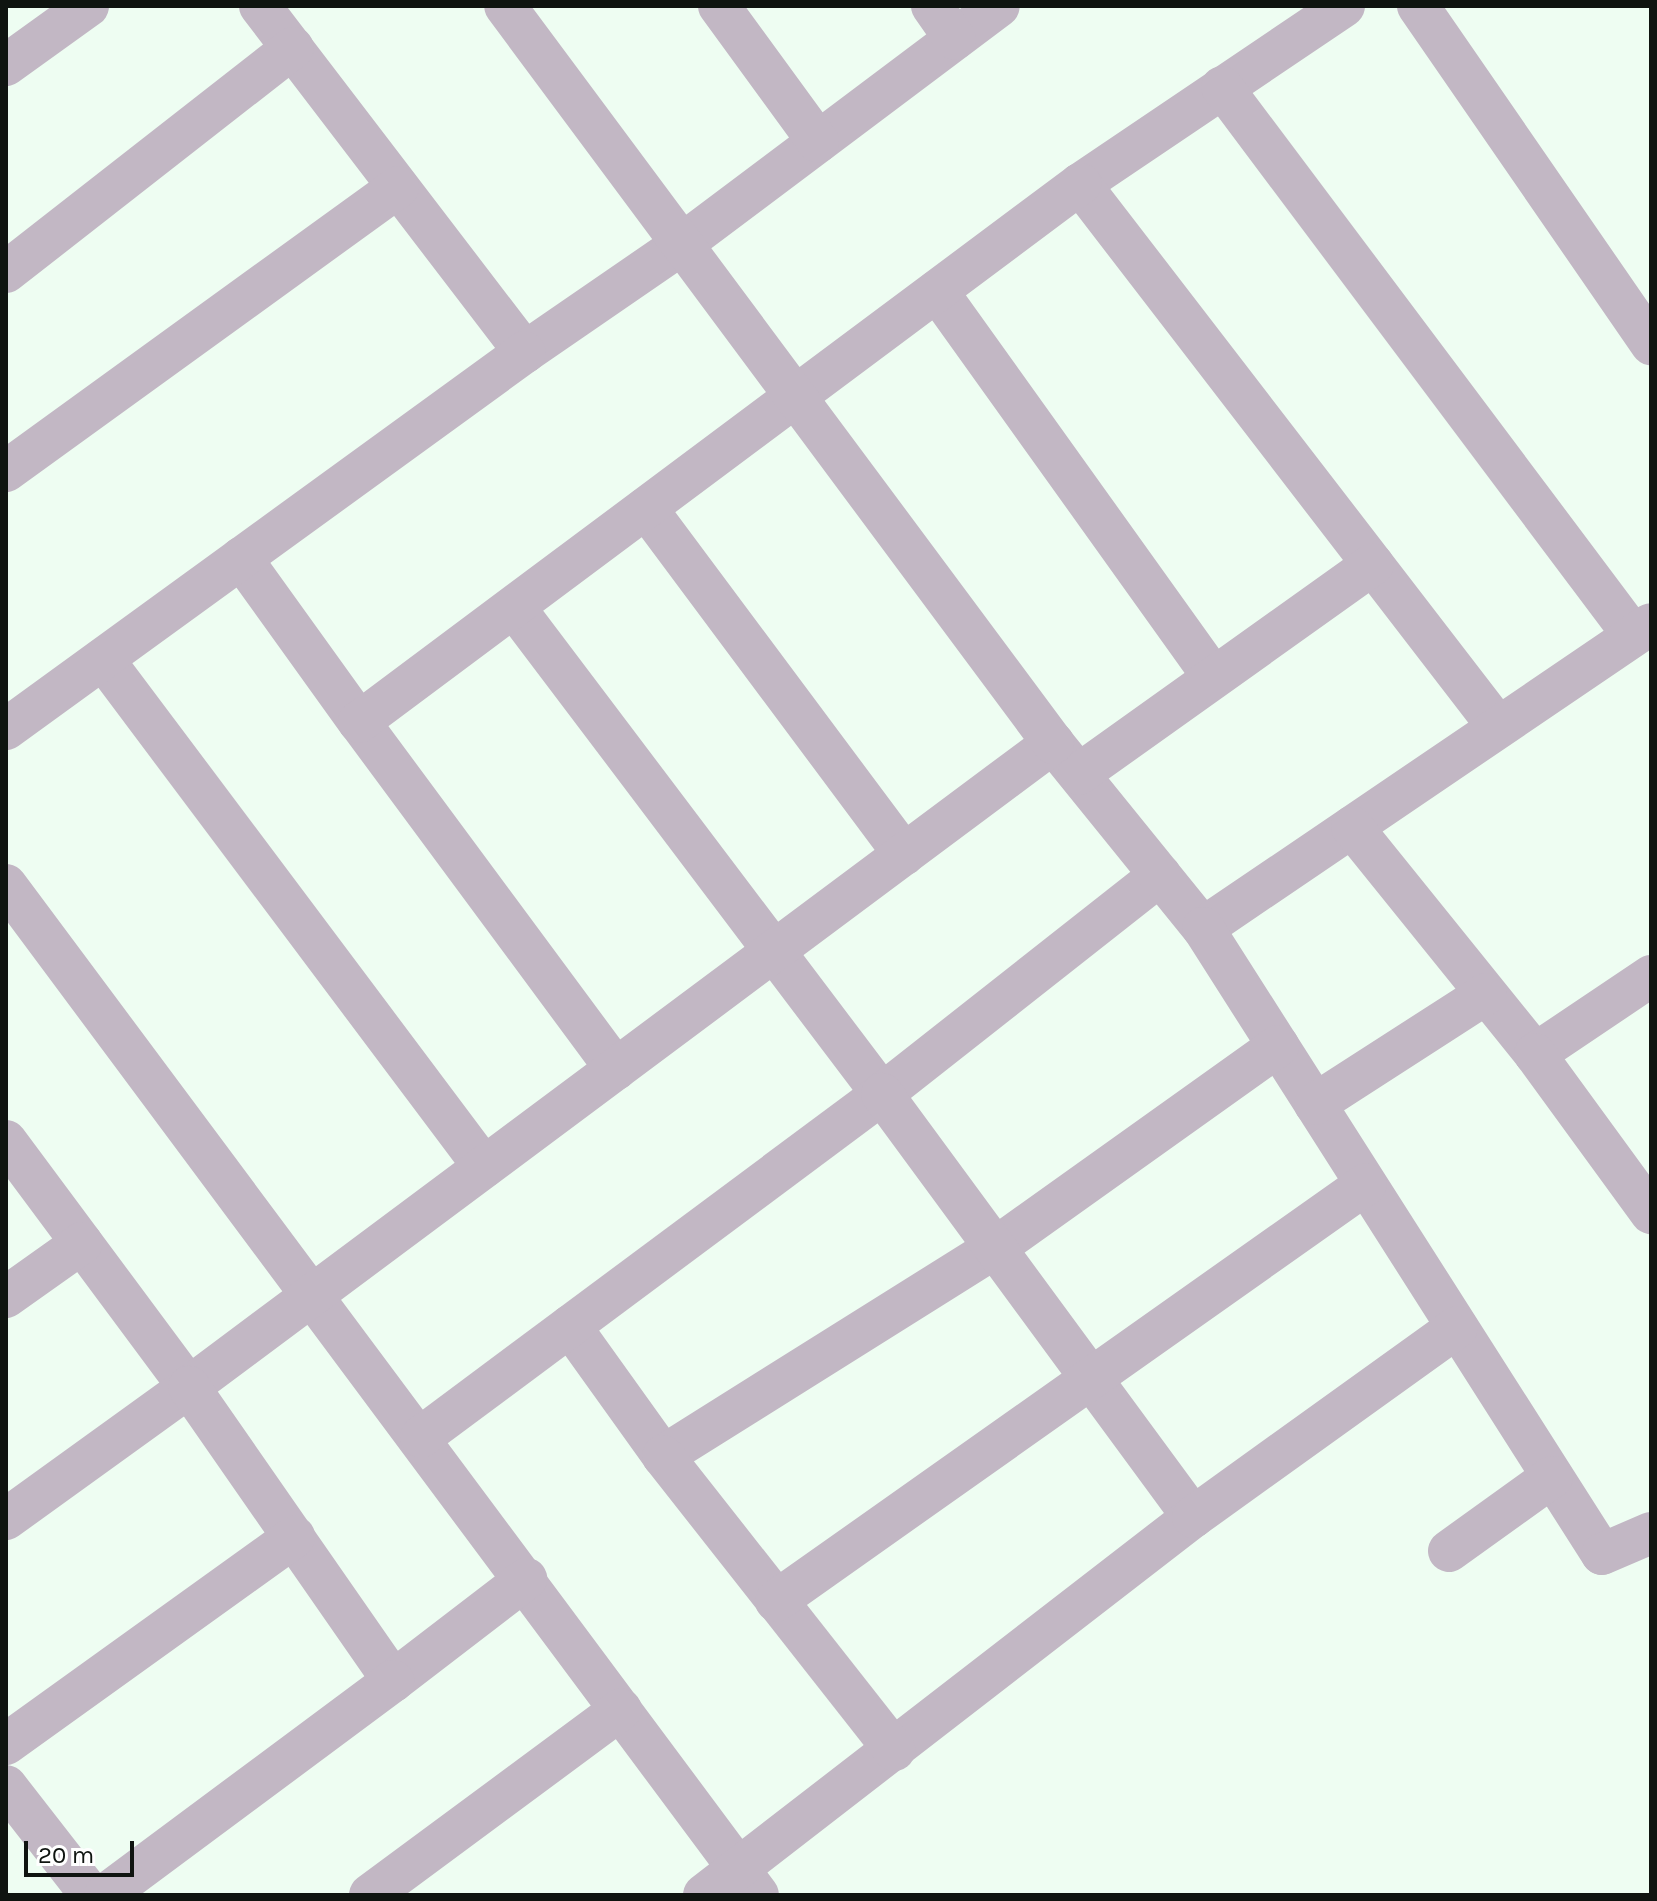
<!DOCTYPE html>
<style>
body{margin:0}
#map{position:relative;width:1657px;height:1901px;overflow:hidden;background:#eefdf2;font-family:Karla,sans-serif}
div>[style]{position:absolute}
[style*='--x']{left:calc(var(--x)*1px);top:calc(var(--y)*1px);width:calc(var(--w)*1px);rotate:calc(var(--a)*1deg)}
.minor>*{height:42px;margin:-21px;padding:0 21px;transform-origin:21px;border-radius:21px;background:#c2b7c4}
span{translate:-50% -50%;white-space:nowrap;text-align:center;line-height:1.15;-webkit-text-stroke:7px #fff;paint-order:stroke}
.frame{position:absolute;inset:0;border:8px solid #0f1410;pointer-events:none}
.scale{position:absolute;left:24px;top:1841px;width:110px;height:36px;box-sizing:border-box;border:4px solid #0f1410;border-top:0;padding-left:10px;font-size:24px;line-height:28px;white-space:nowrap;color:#0f1410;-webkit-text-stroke:6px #fff;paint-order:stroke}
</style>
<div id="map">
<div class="minor">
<div style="--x:260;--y:6;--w:436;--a:52.6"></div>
<div style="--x:525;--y:352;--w:191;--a:-34.5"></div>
<div style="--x:682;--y:244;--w:396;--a:-36.9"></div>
<div style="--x:719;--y:6;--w:168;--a:53.9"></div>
<div style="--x:932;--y:6;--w:40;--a:55.1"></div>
<div style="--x:1344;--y:6;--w:318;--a:146"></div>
<div style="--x:1080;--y:184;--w:685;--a:52.41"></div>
<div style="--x:1418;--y:6;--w:411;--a:55.4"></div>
<div style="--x:6;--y:65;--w:101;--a:-35.7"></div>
<div style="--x:1222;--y:87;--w:685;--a:53.13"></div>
<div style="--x:6;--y:272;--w:364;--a:-38"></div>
<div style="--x:937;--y:291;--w:474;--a:54.4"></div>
<div style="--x:6;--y:471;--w:484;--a:-35.9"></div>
<div style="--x:646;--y:508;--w:432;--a:53.3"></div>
<div style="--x:241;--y:558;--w:202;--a:54.3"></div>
<div style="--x:514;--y:607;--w:610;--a:52.92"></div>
<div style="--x:882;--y:1094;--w:354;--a:-38.2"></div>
<div style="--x:103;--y:659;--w:635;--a:53.13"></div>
<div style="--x:6;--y:729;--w:641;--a:-35.99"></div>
<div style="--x:1053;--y:743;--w:238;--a:51"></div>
<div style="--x:1203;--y:928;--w:541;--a:-34.16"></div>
<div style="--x:1079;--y:774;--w:361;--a:-35.5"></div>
<div style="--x:1352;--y:827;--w:292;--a:51.1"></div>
<div style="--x:1535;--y:1054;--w:140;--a:-33.9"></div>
<div style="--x:6;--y:885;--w:1259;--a:53.33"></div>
<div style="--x:1203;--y:928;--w:742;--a:57.49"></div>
<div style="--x:1602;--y:1554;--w:53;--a:-23.2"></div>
<div style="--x:1535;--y:1054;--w:197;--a:53.9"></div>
<div style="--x:616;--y:1069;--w:432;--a:-126.5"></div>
<div style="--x:359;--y:722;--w:900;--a:-36.73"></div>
<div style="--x:1315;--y:1104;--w:203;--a:-32.8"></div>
<div style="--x:6;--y:1141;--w:307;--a:53.4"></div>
<div style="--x:189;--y:1387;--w:1078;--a:-36.7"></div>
<div style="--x:1053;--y:743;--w:918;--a:-126.63"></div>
<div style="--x:6;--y:1297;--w:93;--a:-35.4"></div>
<div style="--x:570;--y:1326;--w:160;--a:54.4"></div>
<div style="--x:663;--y:1456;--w:392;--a:-32.1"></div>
<div style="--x:995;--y:1248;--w:348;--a:-35.5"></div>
<div style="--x:421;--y:1437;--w:575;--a:-36.65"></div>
<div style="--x:882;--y:1094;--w:525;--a:53.68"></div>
<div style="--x:1193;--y:1517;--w:618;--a:142.3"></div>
<div style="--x:663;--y:1456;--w:374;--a:51.8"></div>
<div style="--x:1193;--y:1517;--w:325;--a:-35.7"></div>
<div style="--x:6;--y:1519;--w:226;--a:-35.8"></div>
<div style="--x:189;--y:1387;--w:358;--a:55.2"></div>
<div style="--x:393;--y:1681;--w:168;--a:-37.5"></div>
<div style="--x:1449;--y:1551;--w:127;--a:-35.7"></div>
<div style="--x:776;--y:1601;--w:722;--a:-35.25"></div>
<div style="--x:6;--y:1744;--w:355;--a:-35.7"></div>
<div style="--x:6;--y:1786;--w:138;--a:52.1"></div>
<div style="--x:105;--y:1895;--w:359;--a:-36.6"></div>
<div style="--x:370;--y:1895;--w:312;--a:-36.5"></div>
</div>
<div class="frame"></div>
<div class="scale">20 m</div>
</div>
